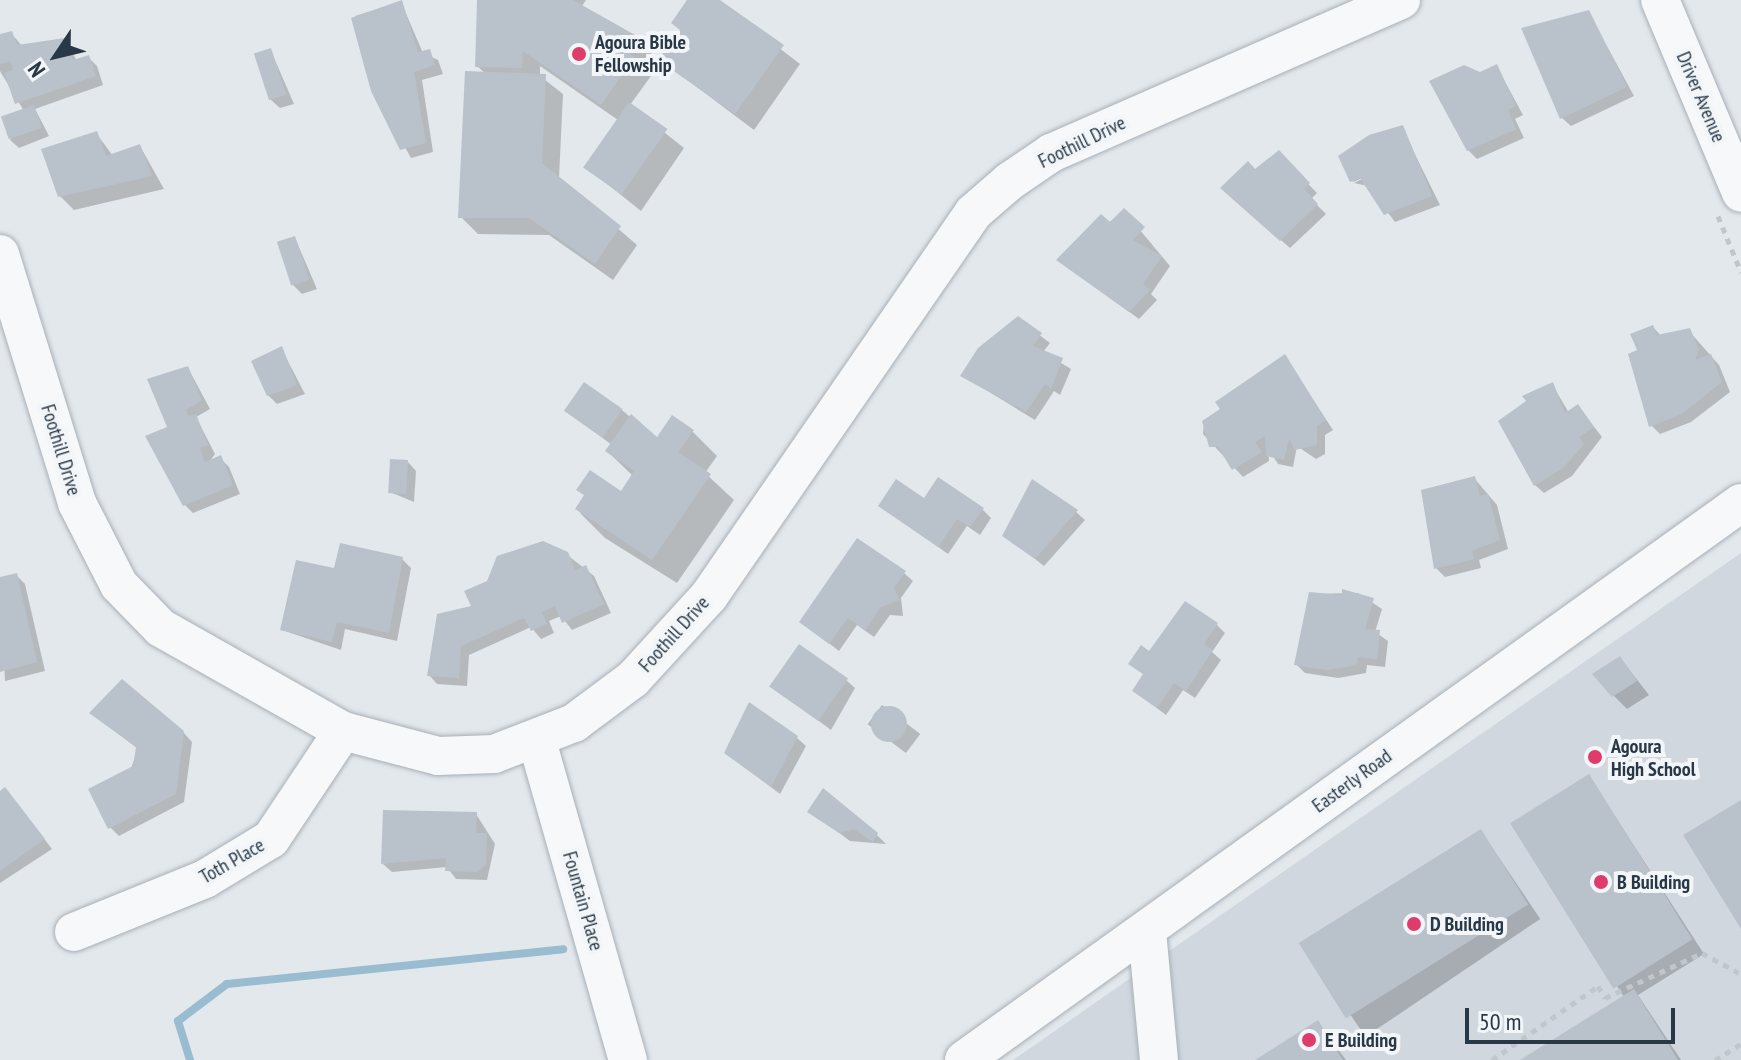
<!DOCTYPE html>
<style>
body{margin:0}
#map{position:relative;width:1741px;height:1060px;overflow:hidden;background:#e3e8ec;font-family:"PT Sans Narrow",sans-serif}
div>[style]{position:absolute}
[style*='--x']{left:calc(var(--x)*1px);top:calc(var(--y)*1px);width:calc(var(--w)*1px);rotate:calc(var(--a)*1deg)}
.built>*{inset:0;background:#d0d7df}
.shadow>*{inset:0;background:#0003;transform-origin:0 0}
.stream>*{height:8px;margin:-4px;padding:0 4px;transform-origin:4px;border-radius:4px;background:#9abcd0}
.building>*{inset:0;background:#b9c2cb;transform-origin:0 0}
.round{border-radius:50%}
.path>*{height:5px;margin-top:-2.5px;transform-origin:0;background:repeating-linear-gradient(90deg,#c0c6cb 0 6px,transparent 0 12px)}
.roads{filter:drop-shadow(0 0 2px #a7b0b7) drop-shadow(0 0 2px #a7b0b7)}
.minor>*{height:38px;margin:-19px;padding:0 19px;transform-origin:19px;border-radius:19px;background:#f6f8fa}
.dots>*{width:22px;height:22px;translate:-50% -50%;box-sizing:border-box;border:4px solid #f3f6f9;border-radius:50%}
span{translate:-50% -50%;white-space:nowrap;text-align:center;line-height:1.15;-webkit-text-stroke:8px #f3f6f9;paint-order:stroke}
.poi-label{font-size:20px;color:#283847;font-weight:700}
.left{translate:0 -50%;text-align:left}
.street-label{font-size:20px;color:#283847}
.north{position:absolute;left:16px;top:16px;width:80px;height:80px;-webkit-text-stroke:6px #f3f6f9;paint-order:stroke;rotate:235deg;font-size:22px;font-weight:700;line-height:32px;text-align:center;color:#283847}
.north::after{content:'';display:block;margin:auto;width:28px;height:36px;background:#283847;clip-path:polygon(50% 0,100% 100%,50% 72%,0 100%)}
.scale{position:absolute;left:1465px;top:1008px;width:210px;height:36px;box-sizing:border-box;border:4px solid #283847;border-top:0;padding-left:10px;font-size:24px;line-height:28px;white-space:nowrap;color:#283847;-webkit-text-stroke:6px #f3f6f9;paint-order:stroke}
</style>
<div id="map">
<div class="built">
<div style="clip-path:polygon(1741px 553px,1741px 1060px,1013px 1060px,1155px 961px)"></div>
</div>
<div class="shadow">
<div style="clip-path:polygon(479px 0,586px 0,582px 6px,652px 54px,642px 67px,651px 76px,630px 105px,684px 148px,641px 211px,586px 167px,618px 120px,540px 66px,540px 76px,563px 94px,559px 178px,637px 245px,613px 280px,549px 235px,478px 234px,461px 217px,486px 74px,477px 66px)"></div>
<div style="clip-path:polygon(690px 0,717px 0,800px 64px,754px 130px,661px 60px,681px 31px)"></div>
<div style="clip-path:polygon(401px 2px,423px 53px,438px 60px,443px 74px,422px 80px,433px 152px,411px 158px,373px 90px,355px 16px)"></div>
<div style="clip-path:polygon(1589px 13px,1634px 96px,1571px 126px,1562px 118px)"></div>
<div style="clip-path:polygon(11px 33px,22px 46px,65px 40px,77px 61px,88px 57px,97px 66px,103px 85px,35px 109px,49px 136px,19px 148px,10px 140px,24px 111px,0 71px,0 36px)"></div>
<div style="clip-path:polygon(271px 51px,294px 104px,280px 108px,271px 100px)"></div>
<div style="clip-path:polygon(1497px 67px,1523px 115px,1515px 119px,1524px 138px,1477px 159px,1468px 150px,1480px 74px)"></div>
<div style="clip-path:polygon(1402px 128px,1440px 205px,1395px 222px,1368px 186px,1354px 183px,1370px 175px,1353px 182px,1341px 157px)"></div>
<div style="clip-path:polygon(96px 133px,113px 156px,140px 146px,164px 189px,74px 210px,60px 196px,44px 149px)"></div>
<div style="clip-path:polygon(1278px 153px,1317px 193px,1311px 199px,1326px 214px,1290px 248px,1232px 197px)"></div>
<div style="clip-path:polygon(1124px 211px,1170px 266px,1151px 294px,1157px 300px,1139px 319px,1059px 260px)"></div>
<div style="clip-path:polygon(295px 238px,317px 289px,302px 294px,293px 285px)"></div>
<div style="clip-path:polygon(1018px 319px,1050px 343px,1043px 352px,1071px 369px,1060px 395px,1054px 391px,1035px 420px,963px 376px)"></div>
<div style="clip-path:polygon(1653px 327px,1661px 336px,1689px 331px,1719px 365px,1730px 392px,1691px 422px,1660px 434px,1651px 425px,1639px 351px)"></div>
<div style="clip-path:polygon(281px 348px,305px 394px,277px 404px,268px 395px)"></div>
<div style="clip-path:polygon(1285px 357px,1333px 430px,1325px 435px,1325px 454px,1316px 459px,1297px 446px,1293px 467px,1278px 464px,1268px 448px,1269px 461px,1243px 477px,1203px 434px,1204px 422px)"></div>
<div style="clip-path:polygon(188px 368px,210px 409px,196px 417px,215px 454px,209px 462px,220px 458px,229px 467px,240px 494px,193px 513px,184px 504px,169px 428px)"></div>
<div style="clip-path:polygon(1552px 384px,1569px 413px,1578px 406px,1602px 437px,1572px 476px,1544px 493px,1535px 485px)"></div>
<div style="clip-path:polygon(622px 410px,657px 440px,692px 431px,717px 456px,705px 473px,734px 500px,677px 583px,605px 538px,580px 513px,586px 497px,621px 493px,633px 476px,607px 451px,612px 445px,566px 411px)"></div>
<div style="clip-path:polygon(408px 462px,416px 471px,414px 502px,390px 492px)"></div>
<div style="clip-path:polygon(1474px 478px,1497px 505px,1508px 549px,1479px 560px,1481px 568px,1445px 577px,1436px 568px)"></div>
<div style="clip-path:polygon(924px 501px,982px 509px,991px 518px,980px 535px,967px 526px,948px 554px,881px 506px)"></div>
<div style="clip-path:polygon(1076px 512px,1085px 520px,1044px 566px,1004px 535px)"></div>
<div style="clip-path:polygon(566px 554px,594px 576px,611px 613px,572px 630px,561px 616px,549px 621px,554px 633px,541px 639px,531px 627px,469px 655px,467px 686px,437px 684px,429px 675px,474px 607px)"></div>
<div style="clip-path:polygon(402px 559px,411px 568px,397px 641px,345px 629px,341px 650px,282px 630px,336px 571px)"></div>
<div style="clip-path:polygon(904px 573px,913px 581px,901px 598px,903px 616px,890px 615px,874px 637px,857px 625px,839px 651px,801px 622px)"></div>
<div style="clip-path:polygon(16px 575px,25px 584px,45px 671px,5px 681px,0 579px)"></div>
<div style="clip-path:polygon(1358px 593px,1382px 609px,1375px 632px,1388px 641px,1385px 667px,1367px 665px,1366px 673px,1338px 678px,1305px 673px,1296px 664px,1310px 594px)"></div>
<div style="clip-path:polygon(1216px 624px,1225px 633px,1212px 652px,1221px 660px,1195px 698px,1183px 690px,1166px 715px,1134px 691px,1144px 675px,1131px 663px)"></div>
<div style="clip-path:polygon(1620px 658px,1649px 695px,1627px 709px,1614px 696px)"></div>
<div style="clip-path:polygon(846px 680px,855px 688px,831px 730px,772px 686px)"></div>
<div style="left:882px;top:705px;width:48px;height:24px;rotate:37deg"></div>
<div style="clip-path:polygon(92px 713px,183px 732px,192px 742px,184px 802px,119px 836px,110px 827px,138px 749px)"></div>
<div style="clip-path:polygon(797px 738px,806px 746px,780px 794px,726px 753px)"></div>
<div style="clip-path:polygon(1589px 776px,1704px 954px,1638px 995px,1681px 1060px,1524px 1060px,1624px 997px,1513px 824px)"></div>
<div style="clip-path:polygon(0 794px,14px 799px,52px 849px,0 883px)"></div>
<div style="clip-path:polygon(810px 811px,877px 835px,886px 844px,850px 841px)"></div>
<div style="clip-path:polygon(476px 814px,495px 844px,487px 880px,456px 879px,447px 867px,392px 872px,383px 864px)"></div>
<div style="left:1481px;top:831px;width:106px;height:211px;rotate:56deg"></div>
<div style="clip-path:polygon(1318px 1023px,1346px 1060px,1259px 1060px)"></div>
</div>
<div class="stream">
<div style="--x:190;--y:1060;--w:41;--a:-107.1"></div>
<div style="--x:178;--y:1021;--w:61;--a:-37.1"></div>
<div style="--x:227;--y:984;--w:338;--a:-5.9"></div>
</div>
<div class="building">
<div style="clip-path:polygon(402px 0,418px 52px,430px 49px,435px 65px,414px 72px,426px 143px,400px 150px,371px 91px,351px 18px)"></div>
<div style="clip-path:polygon(477px 0,573px 0,635px 35px,625px 50px,634px 57px,601px 105px,523px 51px,522px 68px,475px 67px)"></div>
<div style="clip-path:polygon(687px 0,720px 0,784px 45px,735px 114px,658px 60px,680px 30px,671px 23px)"></div>
<div style="clip-path:polygon(1589px 10px,1627px 87px,1560px 119px,1521px 28px)"></div>
<div style="clip-path:polygon(12px 31px,17px 45px,65px 38px,73px 60px,89px 55px,96px 76px,15px 104px,4px 73px,13px 70px,10px 61px,0 64px,0 34px)"></div>
<div style="left:271px;top:48px;width:49px;height:18px;rotate:72deg"></div>
<div style="clip-path:polygon(1497px 64px,1516px 106px,1508px 110px,1516px 129px,1467px 151px,1429px 81px,1464px 65px,1480px 72px)"></div>
<div style="clip-path:polygon(465px 71px,546px 74px,542px 163px,621px 226px,595px 264px,529px 218px,458px 218px)"></div>
<div style="left:629px;top:102px;width:47px;height:80px;rotate:35deg"></div>
<div style="left:34px;top:105px;width:24px;height:35px;rotate:71deg"></div>
<div style="clip-path:polygon(1403px 125px,1432px 196px,1384px 215px,1360px 178px,1350px 182px,1338px 156px,1369px 135px)"></div>
<div style="clip-path:polygon(97px 131px,106px 156px,140px 144px,152px 176px,58px 197px,41px 149px)"></div>
<div style="clip-path:polygon(1279px 150px,1310px 183px,1304px 189px,1318px 204px,1280px 241px,1220px 188px,1248px 161px,1255px 169px)"></div>
<div style="clip-path:polygon(1124px 208px,1145px 227px,1133px 240px,1162px 256px,1143px 284px,1150px 290px,1129px 312px,1056px 260px,1101px 214px,1110px 222px)"></div>
<div style="left:295px;top:236px;width:46px;height:19px;rotate:72deg"></div>
<div style="clip-path:polygon(1018px 316px,1042px 333px,1033px 346px,1063px 358px,1051px 389px,1045px 384px,1026px 412px,960px 376px,978px 348px)"></div>
<div style="clip-path:polygon(1653px 325px,1657px 335px,1690px 328px,1699px 350px,1695px 360px,1711px 354px,1722px 382px,1682px 414px,1649px 427px,1628px 354px,1637px 350px,1630px 334px)"></div>
<div style="clip-path:polygon(282px 346px,297px 385px,267px 396px,251px 361px)"></div>
<div style="clip-path:polygon(1285px 354px,1326px 420px,1317px 426px,1317px 445px,1295px 450px,1289px 439px,1284px 460px,1266px 456px,1265px 436px,1255px 442px,1262px 452px,1232px 470px,1218px 447px,1209px 447px,1202px 421px,1220px 409px,1215px 402px)"></div>
<div style="clip-path:polygon(188px 366px,202px 400px,186px 410px,188px 416px,196px 414px,208px 445px,200px 448px,205px 462px,221px 455px,233px 485px,183px 506px,145px 436px,167px 427px,147px 379px)"></div>
<div style="left:584px;top:382px;width:47px;height:35px;rotate:35deg"></div>
<div style="clip-path:polygon(1553px 382px,1565px 413px,1578px 404px,1594px 427px,1579px 437px,1584px 444px,1563px 468px,1534px 486px,1498px 421px,1526px 401px,1522px 396px)"></div>
<div style="clip-path:polygon(631px 414px,657px 437px,672px 415px,694px 430px,678px 452px,711px 474px,652px 560px,575px 509px,584px 495px,576px 490px,590px 470px,621px 491px,634px 471px,605px 451px)"></div>
<div style="left:390px;top:459px;width:18px;height:34px;rotate:3deg"></div>
<div style="clip-path:polygon(1475px 476px,1480px 496px,1488px 494px,1500px 540px,1472px 551px,1474px 559px,1434px 569px,1421px 490px)"></div>
<div style="clip-path:polygon(938px 477px,984px 508px,970px 527px,957px 519px,938px 547px,878px 506px,896px 479px,924px 498px)"></div>
<div style="clip-path:polygon(1032px 479px,1078px 510px,1035px 559px,1002px 536px)"></div>
<div style="clip-path:polygon(857px 538px,906px 571px,894px 588px,900px 600px,881px 607px,865px 630px,848px 618px,829px 644px,799px 622px)"></div>
<div style="clip-path:polygon(543px 541px,568px 552px,575px 570px,586px 565px,604px 604px,562px 623px,555px 606px,542px 612px,547px 624px,531px 631px,524px 618px,461px 646px,459px 678px,427px 676px,437px 614px,471px 606px,464px 591px,487px 581px,497px 556px)"></div>
<div style="clip-path:polygon(340px 543px,403px 557px,389px 633px,337px 622px,332px 642px,280px 630px,296px 560px,334px 568px)"></div>
<div style="clip-path:polygon(17px 573px,37px 662px,0 672px,0 577px)"></div>
<div style="clip-path:polygon(1342px 589px,1374px 598px,1365px 629px,1380px 630px,1377px 659px,1358px 657px,1357px 665px,1327px 670px,1294px 665px,1309px 592px,1342px 595px)"></div>
<div style="clip-path:polygon(1185px 601px,1218px 623px,1204px 644px,1213px 650px,1186px 691px,1174px 683px,1157px 708px,1132px 691px,1143px 674px,1128px 664px,1141px 645px,1149px 651px)"></div>
<div style="left:799px;top:644px;width:60px;height:52px;rotate:35deg"></div>
<div style="clip-path:polygon(1620px 656px,1637px 681px,1612px 697px,1592px 674px)"></div>
<div style="clip-path:polygon(122px 679px,184px 731px,176px 794px,108px 829px,88px 789px,133px 766px,136px 747px,89px 713px)"></div>
<div style="clip-path:polygon(749px 702px,798px 736px,771px 787px,724px 753px)"></div>
<div class="round" style="left:871px;top:706px;width:36px;height:36px"></div>
<div style="left:1589px;top:774px;width:195px;height:93px;rotate:58deg"></div>
<div style="clip-path:polygon(5px 787px,45px 839px,0 871px,0 791px)"></div>
<div style="clip-path:polygon(823px 788px,878px 833px,873px 842px,854px 829px,839px 833px,807px 812px)"></div>
<div style="clip-path:polygon(1741px 800px,1741px 929px,1683px 835px)"></div>
<div style="clip-path:polygon(383px 810px,477px 812px,476px 833px,487px 833px,486px 864px,478px 872px,445px 871px,446px 858px,381px 864px)"></div>
<div style="left:1481px;top:829px;width:89px;height:215px;rotate:58deg"></div>
<div style="clip-path:polygon(1634px 989px,1678px 1060px,1520px 1060px)"></div>
<div style="clip-path:polygon(1318px 1020px,1343px 1060px,1255px 1060px)"></div>
</div>
<div class="path">
<div style="--x:1718;--y:216;--w:61;--a:67.7"></div>
<div style="--x:1492;--y:1060;--w:129;--a:-34.9"></div>
<div style="--x:1598;--y:986;--w:14;--a:60"></div>
<div style="--x:1605;--y:998;--w:107;--a:-24.9"></div>
<div style="--x:1702;--y:953;--w:44;--a:28.3"></div>
<div style="--x:1715;--y:1060;--w:31;--a:-32"></div>
</div>
<div class="roads">
<div class="minor">
<div style="--x:1660;--y:0;--w:209;--a:67.2"></div>
<div style="--x:0;--y:254;--w:261;--a:72.8"></div>
<div style="--x:77;--y:503;--w:92;--a:62.9"></div>
<div style="--x:119;--y:585;--w:60;--a:45.7"></div>
<div style="--x:161;--y:628;--w:209;--a:29.5"></div>
<div style="--x:343;--y:731;--w:98;--a:14.7"></div>
<div style="--x:438;--y:756;--w:56;--a:-2"></div>
<div style="--x:494;--y:754;--w:86;--a:-21.2"></div>
<div style="--x:574;--y:723;--w:74;--a:-36.7"></div>
<div style="--x:633;--y:679;--w:113;--a:-47.5"></div>
<div style="--x:709;--y:596;--w:465;--a:-55.4"></div>
<div style="--x:973;--y:213;--w:49;--a:-40.9"></div>
<div style="--x:1010;--y:181;--w:50;--a:-34.3"></div>
<div style="--x:1051;--y:153;--w:382;--a:-23.6"></div>
<div style="--x:537;--y:741;--w:332;--a:74.1"></div>
<div style="--x:1147;--y:931;--w:130;--a:84.7"></div>
<div style="--x:74;--y:932;--w:141;--a:-22"></div>
<div style="--x:205;--y:879;--w:77;--a:-31.2"></div>
<div style="--x:271;--y:839;--w:130;--a:-56.3"></div>
<div style="--x:964;--y:1060;--w:956;--a:-35.64"></div>
</div>
</div>
<div class="dots">
<div style="left:579px;top:54px;background:#de3c6b"></div>
<div style="left:1595px;top:757px;background:#de3c6b"></div>
<div style="left:1601px;top:882px;background:#de3c6b"></div>
<div style="left:1414px;top:924px;background:#de3c6b"></div>
<div style="left:1309px;top:1040px;background:#de3c6b"></div>
</div>
<div class="poi-label">
<span class="left" style="left:595px;top:54px">Agoura Bible<br>Fellowship</span>
<span class="left" style="left:1611px;top:758px">Agoura<br>High School</span>
<span class="left" style="left:1617px;top:882px">B Building</span>
<span class="left" style="left:1430px;top:924px">D Building</span>
<span class="left" style="left:1325px;top:1040px">E Building</span>
</div>
<div class="street-label">
<span style="left:1701px;top:97px;rotate:67deg">Driver Avenue</span>
<span style="left:1082px;top:142px;rotate:-26deg">Foothill Drive</span>
<span style="left:61px;top:450px;rotate:73deg">Foothill Drive</span>
<span style="left:674px;top:634px;rotate:-48deg">Foothill Drive</span>
<span style="left:1352px;top:781px;rotate:-36deg">Easterly Road</span>
<span style="left:232px;top:861px;rotate:-30deg">Toth Place</span>
<span style="left:583px;top:901px;rotate:74deg">Fountain Place</span>
</div>
<div class="north">N</div>
<div class="scale">50 m</div>
</div>
